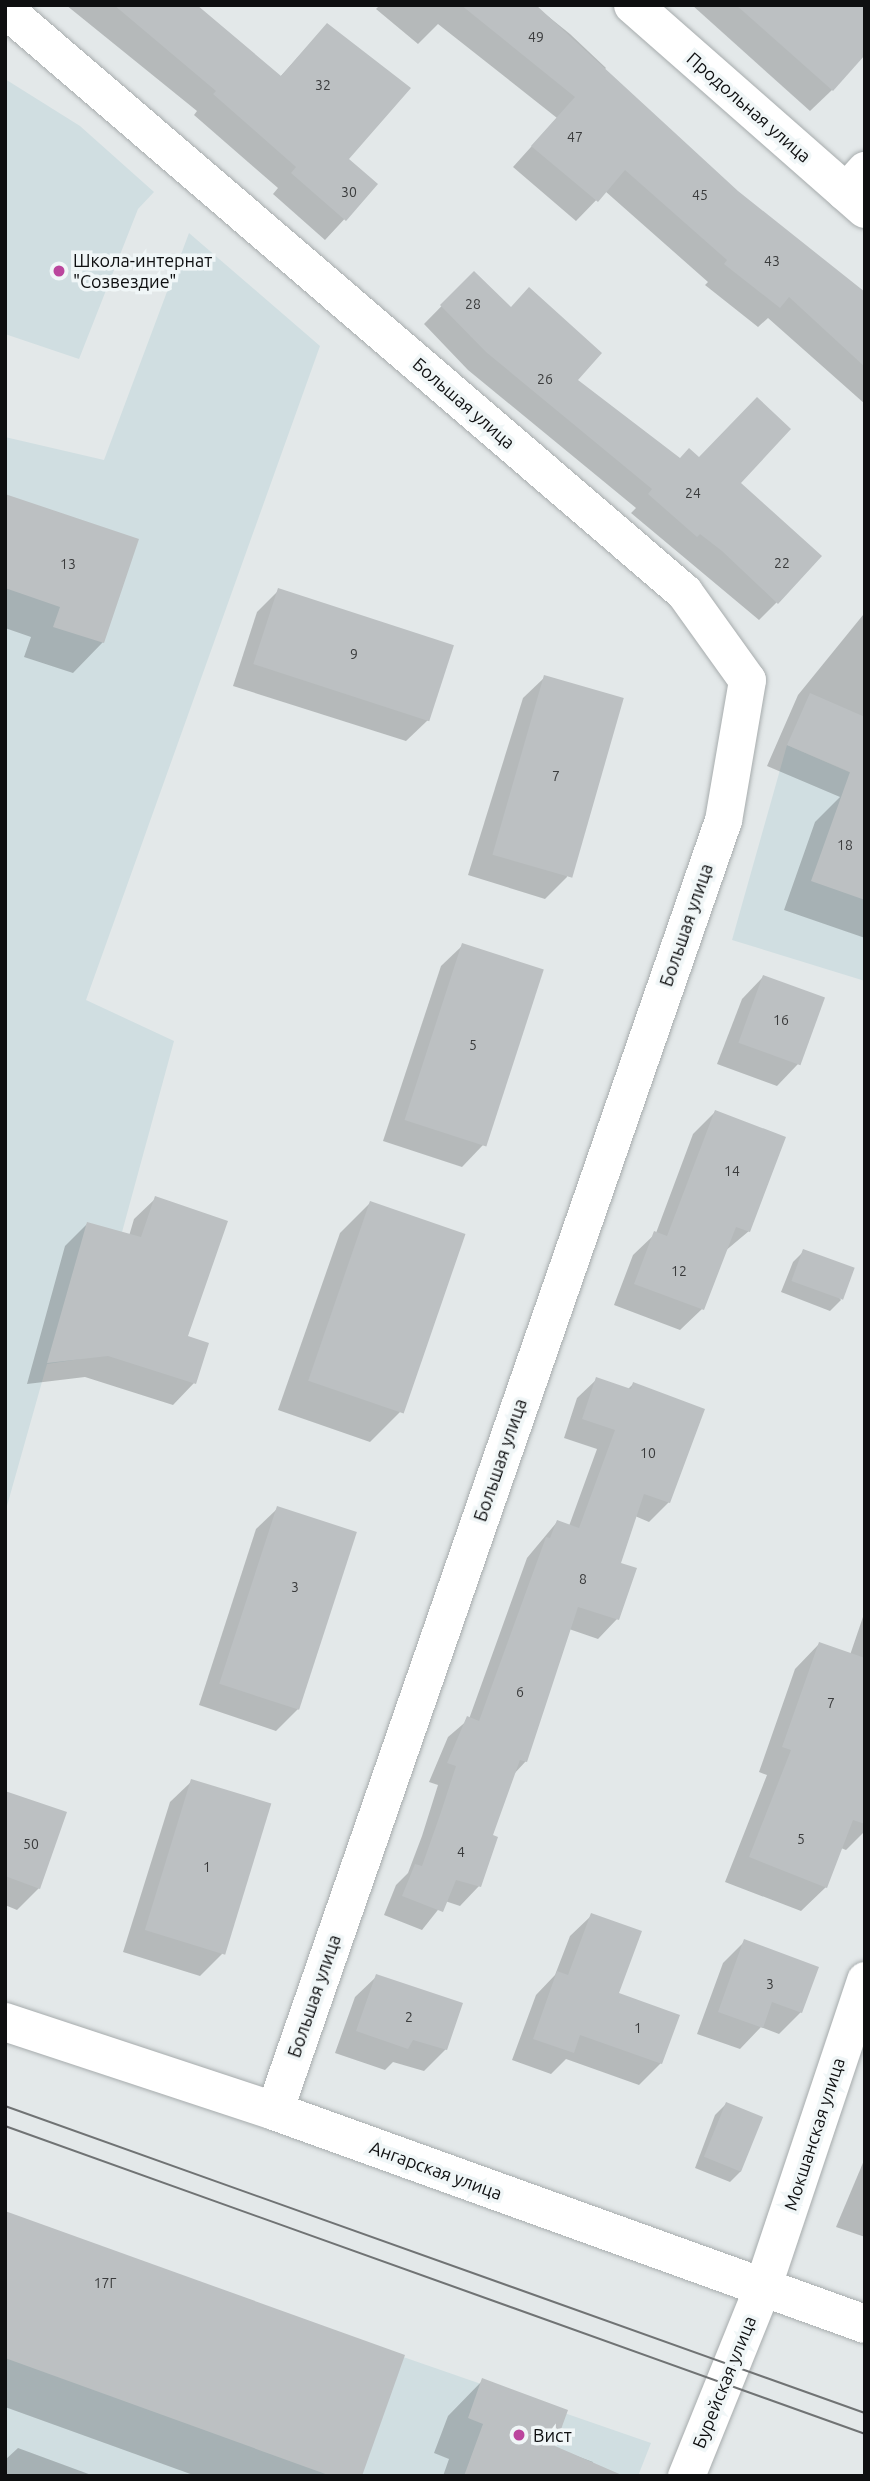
<!DOCTYPE html>
<meta charset="utf-8">
<style>
body{margin:0}
#map{position:relative;width:870px;height:2481px;overflow:hidden;background:#e3e8e9;font-family:Ubuntu,sans-serif}
div>[style]{position:absolute}
[style*='--x']{left:calc(var(--x)*1px);top:calc(var(--y)*1px);width:calc(var(--w)*1px);rotate:calc(var(--a)*1deg)}
.built>*{inset:0;background:#d0dee1}
.shadow>*{inset:0;background:#0003}
.building>*{inset:0;background:#bcc0c2;transform-origin:0 0}
.roads{filter:drop-shadow(0 0 2px #a7acad) drop-shadow(0 0 2px #a7acad)}
.street>*{height:37px;margin:-18.5px;padding:0 18.5px;transform-origin:18.5px;border-radius:18.5px;background:#fff}
.secondary>*{height:38px;margin:-19px;padding:0 19px;transform-origin:19px;border-radius:19px;background:#fff}
.tram>*{height:2px;margin:-1px;padding:0 1px;transform-origin:1px;border-radius:1px;background:#707374}
.dots>*{width:19px;height:19px;translate:-50% -50%;box-sizing:border-box;border:4px solid #f0f6f7;border-radius:50%}
span{translate:-50% -50%;white-space:nowrap;text-align:center;line-height:1.15;-webkit-text-stroke:7px #f0f6f7;paint-order:stroke}
.number-label{font-size:14px;color:#3a3b3c}
.number-label span{-webkit-text-stroke-width:0}
.street-label{font-size:18px;color:#0e0f10}
.poi-label{font-size:18px;color:#0e0f10}
.left{translate:0 -50%;text-align:left}
.frame{position:absolute;inset:0;border:7px solid #0e0f10;pointer-events:none}
</style>
<div id="map">
<div class="built">
<div style="clip-path:polygon(5px 79px,80px 126px,154px 192px,138px 209px,79px 359px,5px 334px)"></div>
<div style="clip-path:polygon(189px 233px,320px 346px,86px 1000px,174px 1041px,109px 1280px,80px 1359px,47px 1364px,5px 1513px,5px 437px,104px 460px)"></div>
<div style="clip-path:polygon(787px 745px,865px 779px,865px 981px,732px 940px)"></div>
<div style="clip-path:polygon(5px 2219px,651px 2443px,638px 2476px,5px 2476px)"></div>
</div>
<div class="shadow">
<div style="clip-path:polygon(66px 5px,195px 5px,280px 77px,327px 25px,346px 159px,376px 185px,325px 240px,273px 194px,278px 188px,194px 115px,197px 111px)"></div>
<div style="clip-path:polygon(380px 5px,534px 5px,570px 34px,606px 68px,603px 71px,737px 192px,865px 293px,865px 404px,768px 318px,758px 327px,705px 285px,708px 282px,605px 191px,576px 221px,513px 167px,557px 118px,438px 24px,418px 44px,376px 9px)"></div>
<div style="clip-path:polygon(692px 5px,865px 5px,832px 90px,810px 111px)"></div>
<div style="clip-path:polygon(474px 273px,575px 380px,679px 460px,739px 483px,777px 602px,759px 620px,631px 513px,636px 508px,468px 370px,424px 324px)"></div>
<div style="clip-path:polygon(5px 496px,103px 642px,73px 673px,24px 657px,31px 637px,5px 628px)"></div>
<div style="clip-path:polygon(279px 590px,428px 720px,406px 741px,233px 686px,257px 612px)"></div>
<div style="clip-path:polygon(863px 615px,865px 616px,865px 938px,784px 910px,815px 822px,840px 797px,767px 766px,798px 695px)"></div>
<div style="clip-path:polygon(545px 677px,567px 877px,545px 899px,468px 875px,523px 698px)"></div>
<div style="clip-path:polygon(463px 945px,483px 1145px,462px 1167px,383px 1141px,441px 966px)"></div>
<div style="clip-path:polygon(763px 977px,798px 1064px,777px 1086px,717px 1064px,742px 999px)"></div>
<div style="clip-path:polygon(715px 1112px,749px 1231px,724px 1252px,702px 1309px,680px 1330px,614px 1305px,633px 1255px,656px 1233px,693px 1134px)"></div>
<div style="clip-path:polygon(156px 1198px,194px 1383px,173px 1405px,85px 1377px,27px 1384px,65px 1246px,87px 1224px,129px 1236px,134px 1219px)"></div>
<div style="clip-path:polygon(370px 1203px,400px 1412px,370px 1442px,278px 1410px,340px 1233px)"></div>
<div style="clip-path:polygon(804px 1251px,841px 1300px,830px 1311px,781px 1292px,793px 1262px)"></div>
<div style="clip-path:polygon(597px 1379px,628px 1389px,633px 1384px,669px 1502px,649px 1522px,635px 1516px,618px 1564px,617px 1619px,598px 1639px,569px 1629px,526px 1761px,514px 1774px,491px 1836px,479px 1886px,460px 1906px,445px 1901px,422px 1930px,384px 1915px,396px 1885px,408px 1873px,422px 1836px,438px 1785px,429px 1782px,448px 1737px,469px 1719px,527px 1558px,557px 1522px,569px 1526px,597px 1449px,564px 1438px,577px 1398px)"></div>
<div style="clip-path:polygon(278px 1508px,298px 1709px,276px 1731px,199px 1705px,256px 1529px)"></div>
<div style="clip-path:polygon(865px 1611px,865px 1831px,846px 1850px,841px 1848px,826px 1887px,801px 1911px,725px 1882px,767px 1775px,759px 1772px,795px 1669px,819px 1644px,850px 1655px)"></div>
<div style="clip-path:polygon(192px 1781px,222px 1954px,200px 1976px,123px 1952px,170px 1802px)"></div>
<div style="clip-path:polygon(5px 1792px,39px 1888px,17px 1910px,5px 1905px)"></div>
<div style="clip-path:polygon(592px 1915px,616px 1994px,661px 2063px,639px 2085px,566px 2059px,551px 2074px,512px 2060px,536px 1995px,555px 1975px,570px 1936px)"></div>
<div style="clip-path:polygon(745px 1941px,801px 2012px,779px 2034px,761px 2027px,740px 2049px,697px 2034px,723px 1963px)"></div>
<div style="clip-path:polygon(377px 1976px,446px 2049px,424px 2071px,393px 2062px,385px 2070px,335px 2053px,355px 1997px)"></div>
<div style="clip-path:polygon(726px 2104px,741px 2171px,730px 2182px,695px 2168px,715px 2115px)"></div>
<div style="clip-path:polygon(865px 2158px,865px 2237px,836px 2227px)"></div>
<div style="clip-path:polygon(5px 2212px,360px 2476px,196px 2476px,5px 2407px)"></div>
<div style="clip-path:polygon(483px 2380px,552px 2447px,593px 2462px,588px 2476px,443px 2476px,449px 2459px,434px 2453px,448px 2416px)"></div>
<div style="clip-path:polygon(18px 2448px,94px 2476px,5px 2476px,5px 2460px)"></div>
</div>
<div class="building">
<div style="clip-path:polygon(114px 5px,197px 5px,281px 76px,327px 23px,411px 88px,349px 159px,378px 184px,346px 221px,291px 173px,296px 167px,213px 94px,216px 91px)"></div>
<div style="clip-path:polygon(461px 5px,536px 5px,738px 191px,865px 292px,865px 367px,789px 297px,780px 308px,724px 264px,727px 260px,625px 170px,598px 202px,531px 146px,575px 97px)"></div>
<div style="clip-path:polygon(736px 5px,865px 5px,865px 55px,833px 91px)"></div>
<div style="clip-path:polygon(474px 271px,511px 307px,529px 287px,602px 353px,578px 380px,680px 458px,689px 448px,699px 457px,757px 397px,791px 429px,741px 483px,822px 556px,778px 604px,722px 551px,700px 534px,697px 537px,648px 494px,652px 489px,486px 352px,440px 305px)"></div>
<div style="clip-path:polygon(5px 494px,139px 539px,104px 643px,53px 627px,60px 607px,5px 588px)"></div>
<div style="left:278px;top:588px;width:185px;height:80px;rotate:18deg"></div>
<div style="left:544px;top:675px;width:83px;height:187px;rotate:16deg"></div>
<div style="clip-path:polygon(810px 693px,865px 717px,865px 900px,811px 881px,850px 772px,787px 745px)"></div>
<div style="left:462px;top:943px;width:86px;height:186px;rotate:18deg"></div>
<div style="left:763px;top:975px;width:66px;height:72px;rotate:20deg"></div>
<div style="clip-path:polygon(715px 1110px,786px 1137px,750px 1232px,736px 1227px,704px 1310px,634px 1284px,654px 1231px,667px 1236px)"></div>
<div style="clip-path:polygon(155px 1196px,228px 1221px,188px 1336px,209px 1343px,196px 1384px,108px 1356px,47px 1363px,87px 1222px,141px 1237px)"></div>
<div style="left:370px;top:1201px;width:101px;height:190px;rotate:19deg"></div>
<div style="left:803px;top:1249px;width:55px;height:34px;rotate:20deg"></div>
<div style="clip-path:polygon(596px 1377px,631px 1389px,633px 1382px,705px 1409px,670px 1503px,644px 1494px,621px 1563px,637px 1568px,619px 1620px,578px 1607px,527px 1762px,520px 1760px,493px 1835px,498px 1837px,481px 1887px,456px 1880px,443px 1912px,402px 1896px,415px 1864px,422px 1866px,440px 1815px,456px 1766px,447px 1763px,467px 1716px,479px 1721px,546px 1537px,550px 1538px,557px 1520px,579px 1528px,615px 1430px,582px 1419px)"></div>
<div style="left:277px;top:1506px;width:84px;height:187px;rotate:18deg"></div>
<div style="clip-path:polygon(819px 1642px,865px 1658px,865px 1824px,853px 1820px,827px 1888px,749px 1857px,791px 1750px,782px 1747px)"></div>
<div style="left:191px;top:1779px;width:84px;height:158px;rotate:17deg"></div>
<div style="clip-path:polygon(5px 1791px,67px 1812px,40px 1889px,5px 1876px)"></div>
<div style="clip-path:polygon(591px 1913px,642px 1931px,619px 1993px,680px 2015px,662px 2064px,580px 2035px,574px 2053px,533px 2039px,557px 1971px,568px 1975px)"></div>
<div style="clip-path:polygon(744px 1939px,819px 1967px,802px 2013px,772px 2002px,763px 2028px,718px 2012px)"></div>
<div style="clip-path:polygon(376px 1974px,463px 2003px,447px 2050px,413px 2040px,408px 2049px,356px 2031px)"></div>
<div style="left:726px;top:2102px;width:40px;height:59px;rotate:22deg"></div>
<div style="clip-path:polygon(5px 2211px,405px 2355px,362px 2476px,331px 2476px,5px 2358px)"></div>
<div style="clip-path:polygon(482px 2378px,568px 2410px,555px 2446px,624px 2476px,464px 2476px,483px 2424px,468px 2418px)"></div>
</div>
<div class="roads">
<div class="street">
<div style="--x:5;--y:9;--w:895;--a:40.65"></div>
<div style="--x:684;--y:592;--w:108;--a:54.4"></div>
<div style="--x:747;--y:680;--w:142;--a:99.7"></div>
<div style="--x:723;--y:820;--w:1367;--a:109.18"></div>
<div style="--x:845;--y:192;--w:30;--a:-48"></div>
<div style="--x:686;--y:2476;--w:203;--a:-68"></div>
<div style="--x:762;--y:2288;--w:325;--a:-71.5"></div>
</div>
<div class="secondary">
<div style="--x:633;--y:5;--w:309;--a:41.3"></div>
<div style="--x:5;--y:2022;--w:283;--a:18.3"></div>
<div style="--x:274;--y:2111;--w:628;--a:19.82"></div>
</div>
</div>
<div class="tram">
<div style="--x:5;--y:2106;--w:913;--a:19.65"></div>
<div style="--x:5;--y:2126;--w:913;--a:19.7"></div>
</div>
<div class="dots">
<div style="left:59px;top:271px;background:#bb469d"></div>
<div style="left:519px;top:2435px;background:#bb469d"></div>
</div>
<div class="number-label">
<span style="left:536px;top:37px">49</span>
<span style="left:323px;top:85px">32</span>
<span style="left:575px;top:137px">47</span>
<span style="left:349px;top:192px">30</span>
<span style="left:700px;top:195px">45</span>
<span style="left:772px;top:261px">43</span>
<span style="left:473px;top:304px">28</span>
<span style="left:545px;top:379px">26</span>
<span style="left:693px;top:493px">24</span>
<span style="left:782px;top:563px">22</span>
<span style="left:68px;top:564px">13</span>
<span style="left:354px;top:654px">9</span>
<span style="left:556px;top:776px">7</span>
<span style="left:845px;top:845px">18</span>
<span style="left:781px;top:1020px">16</span>
<span style="left:473px;top:1045px">5</span>
<span style="left:732px;top:1171px">14</span>
<span style="left:679px;top:1271px">12</span>
<span style="left:648px;top:1453px">10</span>
<span style="left:583px;top:1579px">8</span>
<span style="left:295px;top:1587px">3</span>
<span style="left:520px;top:1692px">6</span>
<span style="left:831px;top:1703px">7</span>
<span style="left:801px;top:1839px">5</span>
<span style="left:31px;top:1844px">50</span>
<span style="left:461px;top:1852px">4</span>
<span style="left:207px;top:1867px">1</span>
<span style="left:770px;top:1984px">3</span>
<span style="left:409px;top:2017px">2</span>
<span style="left:638px;top:2028px">1</span>
<span style="left:105px;top:2283px">17Г</span>
</div>
<div class="street-label">
<span style="left:749px;top:107px;rotate:41deg">Продольная улица</span>
<span style="left:464px;top:403px;rotate:41deg">Большая улица</span>
<span style="left:686px;top:925px;rotate:-71deg">Большая улица</span>
<span style="left:500px;top:1460px;rotate:-71deg">Большая улица</span>
<span style="left:314px;top:1996px;rotate:-71deg">Большая улица</span>
<span style="left:814px;top:2134px;rotate:-72deg">Мокшанская улица</span>
<span style="left:436px;top:2170px;rotate:20deg">Ангарская улица</span>
<span style="left:724px;top:2382px;rotate:-68deg">Бурейская улица</span>
</div>
<div class="poi-label">
<span class="left" style="left:73px;top:271px">Школа-интернат<br>"Созвездие"</span>
<span class="left" style="left:533px;top:2435px">Вист</span>
</div>
<div class="frame"></div>
</div>
